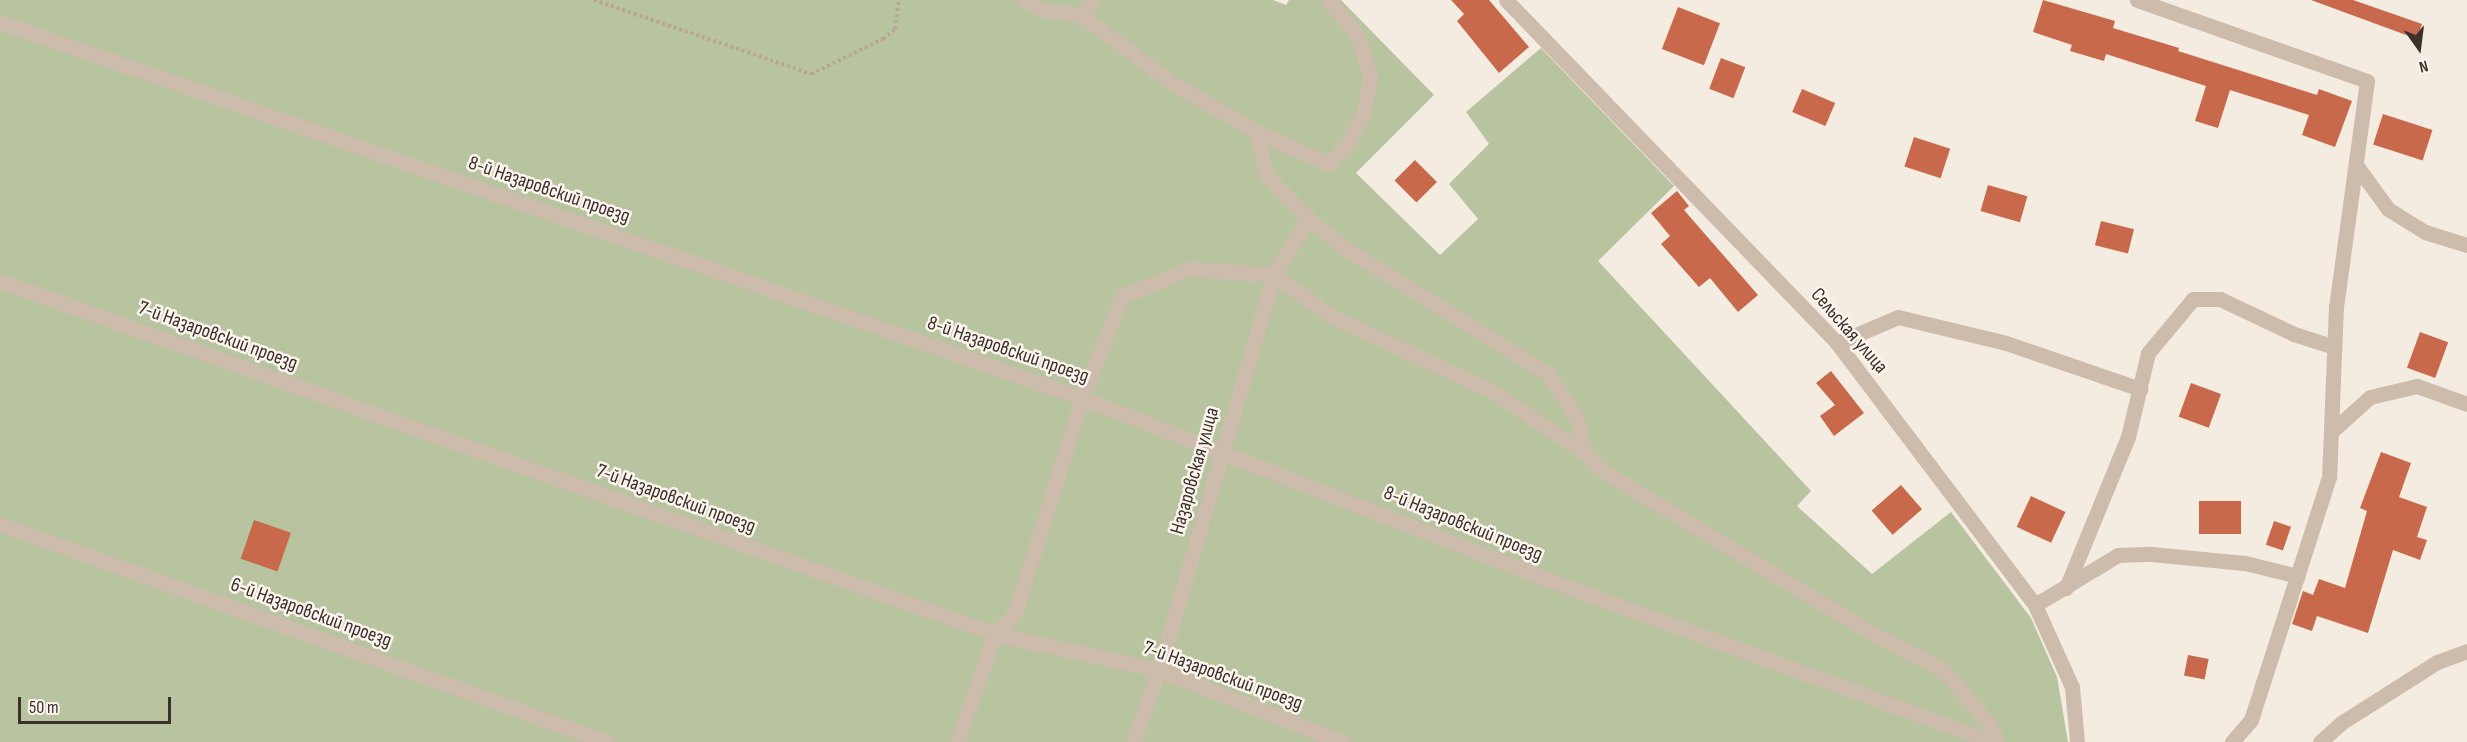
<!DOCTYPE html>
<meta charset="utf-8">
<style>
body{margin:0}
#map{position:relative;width:2467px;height:742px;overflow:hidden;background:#f4ebe1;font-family:"Sofia Sans Condensed",sans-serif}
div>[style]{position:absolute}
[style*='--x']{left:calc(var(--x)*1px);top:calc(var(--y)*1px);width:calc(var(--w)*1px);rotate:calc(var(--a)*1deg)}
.green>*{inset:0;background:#b8c4a0}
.building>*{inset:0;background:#c8694b;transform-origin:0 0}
.path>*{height:4px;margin-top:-2px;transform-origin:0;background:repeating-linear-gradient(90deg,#b9a596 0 3px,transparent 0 6px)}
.minor>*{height:15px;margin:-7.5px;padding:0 7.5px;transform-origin:7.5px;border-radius:7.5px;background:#cdbbac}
span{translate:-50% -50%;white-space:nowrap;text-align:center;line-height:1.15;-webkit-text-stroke:5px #fbf5ee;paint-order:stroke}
.street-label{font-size:20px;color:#3b302b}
.north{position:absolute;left:2389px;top:18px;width:60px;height:60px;-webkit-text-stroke:4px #fbf5ee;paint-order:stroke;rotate:166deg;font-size:16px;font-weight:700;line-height:24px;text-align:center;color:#3b302b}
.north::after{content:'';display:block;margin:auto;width:21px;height:27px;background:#3b302b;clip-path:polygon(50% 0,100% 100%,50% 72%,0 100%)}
.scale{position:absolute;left:18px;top:697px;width:153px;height:27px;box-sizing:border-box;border:3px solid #3b302b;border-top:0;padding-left:8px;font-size:18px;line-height:21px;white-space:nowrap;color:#3b302b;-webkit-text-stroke:4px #fbf5ee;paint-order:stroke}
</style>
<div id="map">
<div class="green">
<div style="clip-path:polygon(0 0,1273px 0,1286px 5px,1289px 0,1341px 0,1434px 95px,1356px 173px,1440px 255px,1478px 219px,1449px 184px,1489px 144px,1466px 112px,1541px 48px,1674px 186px,1598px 261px,1811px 491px,1797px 506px,1872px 574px,1951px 512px,2031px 618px,2057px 677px,2068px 742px,0 742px)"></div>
</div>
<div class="building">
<div style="clip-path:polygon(1451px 0,1489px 0,1529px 47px,1499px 73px,1457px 21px,1464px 14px)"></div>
<div style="clip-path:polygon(2043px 0,2115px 21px,2113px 28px,2179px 48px,2178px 51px,2317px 95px,2319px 89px,2352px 101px,2335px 147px,2302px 135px,2309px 115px,2230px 90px,2218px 128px,2195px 121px,2206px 86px,2106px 54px,2104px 61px,2070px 51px,2072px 45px,2033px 32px)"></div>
<div style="clip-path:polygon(2311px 0,2353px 0,2422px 24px,2417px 39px)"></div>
<div style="left:1678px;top:7px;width:45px;height:45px;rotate:21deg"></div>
<div style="left:1721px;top:58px;width:26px;height:33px;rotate:21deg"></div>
<div style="left:1802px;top:89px;width:36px;height:25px;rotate:23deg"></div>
<div style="left:2383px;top:114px;width:52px;height:32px;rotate:18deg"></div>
<div style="left:1914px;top:137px;width:38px;height:31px;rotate:18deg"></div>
<div style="left:1415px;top:160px;width:31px;height:29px;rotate:45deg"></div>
<div style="left:1988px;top:185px;width:41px;height:27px;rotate:16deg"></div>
<div style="clip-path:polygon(1677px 191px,1689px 206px,1684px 210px,1758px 295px,1738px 312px,1710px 278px,1699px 287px,1661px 244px,1670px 236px,1651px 213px)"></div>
<div style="left:2101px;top:221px;width:34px;height:25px;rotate:14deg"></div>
<div style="left:2420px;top:332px;width:30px;height:38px;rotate:20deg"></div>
<div style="clip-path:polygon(1831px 371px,1864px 413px,1834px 436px,1820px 416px,1835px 405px,1816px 383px)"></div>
<div style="left:2191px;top:383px;width:32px;height:36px;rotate:20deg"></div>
<div style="clip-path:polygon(2381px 452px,2411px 463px,2399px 497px,2427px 507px,2417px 537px,2427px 540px,2420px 560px,2393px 550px,2368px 633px,2317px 616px,2312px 631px,2292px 624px,2303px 591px,2313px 595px,2319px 579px,2345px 588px,2367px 511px,2360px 508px)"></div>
<div style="left:1901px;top:485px;width:32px;height:39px;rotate:49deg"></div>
<div style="left:2031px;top:496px;width:38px;height:34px;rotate:25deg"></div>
<div style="left:2199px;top:501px;width:42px;height:33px"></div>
<div style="left:254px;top:520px;width:39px;height:41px;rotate:19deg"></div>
<div style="left:2274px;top:521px;width:18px;height:25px;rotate:19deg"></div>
<div style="left:2188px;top:655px;width:21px;height:21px;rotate:11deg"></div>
</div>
<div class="path">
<div style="--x:594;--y:0;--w:229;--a:18.8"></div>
<div style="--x:811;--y:74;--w:80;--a:-25.9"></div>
<div style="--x:883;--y:39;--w:16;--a:-40"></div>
<div style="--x:895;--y:29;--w:29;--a:-82"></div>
</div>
<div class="minor">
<div style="--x:1023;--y:0;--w:19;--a:28"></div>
<div style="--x:1040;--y:9;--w:43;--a:9.5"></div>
<div style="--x:1082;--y:16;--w:19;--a:-58"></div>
<div style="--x:1506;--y:0;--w:477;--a:46"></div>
<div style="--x:1837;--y:343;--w:328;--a:52.9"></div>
<div style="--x:2035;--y:605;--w:90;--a:65.7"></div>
<div style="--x:2072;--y:687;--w:55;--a:84.8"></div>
<div style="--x:2137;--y:0;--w:244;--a:19.4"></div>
<div style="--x:2367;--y:81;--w:227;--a:97.8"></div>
<div style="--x:2336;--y:306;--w:171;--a:92.3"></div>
<div style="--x:2329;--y:477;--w:255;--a:107.8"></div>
<div style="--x:2251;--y:720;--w:29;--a:131"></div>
<div style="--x:1082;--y:16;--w:114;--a:36.5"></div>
<div style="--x:1174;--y:84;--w:96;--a:30"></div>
<div style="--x:1257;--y:132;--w:79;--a:24"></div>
<div style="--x:1329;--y:164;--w:28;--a:-48"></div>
<div style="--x:1348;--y:143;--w:35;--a:-63"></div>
<div style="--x:1364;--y:112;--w:36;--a:-80"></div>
<div style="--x:1370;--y:77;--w:43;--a:-106.3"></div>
<div style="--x:1358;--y:36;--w:47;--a:-129.8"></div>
<div style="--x:0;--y:22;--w:1145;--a:19.16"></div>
<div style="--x:1082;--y:398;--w:507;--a:21.3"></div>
<div style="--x:1554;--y:582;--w:467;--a:20"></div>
<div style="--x:1257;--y:132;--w:44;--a:78.2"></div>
<div style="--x:1266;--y:175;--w:60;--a:45.7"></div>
<div style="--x:1308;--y:218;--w:49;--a:39.2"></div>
<div style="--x:1346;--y:249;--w:238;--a:31.7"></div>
<div style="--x:1548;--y:374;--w:50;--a:56.3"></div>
<div style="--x:1576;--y:416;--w:38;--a:76"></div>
<div style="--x:1585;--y:453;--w:25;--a:45"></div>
<div style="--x:1603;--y:471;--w:314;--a:31.1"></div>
<div style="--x:1872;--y:633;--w:79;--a:27.2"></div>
<div style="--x:1942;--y:669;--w:77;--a:49.2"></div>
<div style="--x:1992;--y:727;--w:16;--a:75"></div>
<div style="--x:2356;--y:165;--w:54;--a:54"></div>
<div style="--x:2388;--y:209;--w:44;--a:31.9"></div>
<div style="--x:2425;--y:232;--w:44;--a:17.2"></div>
<div style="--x:0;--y:281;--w:1056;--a:19.53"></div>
<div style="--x:995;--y:634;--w:168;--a:12.4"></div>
<div style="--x:1159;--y:670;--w:197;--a:21.5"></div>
<div style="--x:1837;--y:343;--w:66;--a:-23.1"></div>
<div style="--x:1898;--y:317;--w:111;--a:13.5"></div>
<div style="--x:2006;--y:343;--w:142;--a:18.9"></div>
<div style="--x:2331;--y:432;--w:52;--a:-41.9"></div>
<div style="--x:2370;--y:397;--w:48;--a:-13.2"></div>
<div style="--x:2417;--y:386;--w:53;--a:19.8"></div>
<div style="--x:0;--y:524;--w:645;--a:19.76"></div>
<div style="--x:2066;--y:588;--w:163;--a:-67.7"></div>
<div style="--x:2128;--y:437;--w:86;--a:-76.6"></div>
<div style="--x:2148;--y:353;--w:70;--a:-50.2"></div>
<div style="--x:2193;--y:299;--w:27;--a:0"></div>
<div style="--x:2220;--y:299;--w:82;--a:25.3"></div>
<div style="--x:2294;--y:334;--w:42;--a:18"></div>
<div style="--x:2035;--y:605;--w:97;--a:-31.1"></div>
<div style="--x:2118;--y:555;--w:33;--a:-2"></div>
<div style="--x:2151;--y:554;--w:94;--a:5.5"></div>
<div style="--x:2245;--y:563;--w:54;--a:14"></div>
<div style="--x:957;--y:742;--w:114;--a:-70.6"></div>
<div style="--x:995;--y:634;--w:29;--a:-46"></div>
<div style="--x:1015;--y:613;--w:225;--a:-72.7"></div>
<div style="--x:1082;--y:398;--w:110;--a:-68.6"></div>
<div style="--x:1122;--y:296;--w:73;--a:-21.7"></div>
<div style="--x:1190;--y:269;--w:84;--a:4.1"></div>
<div style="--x:1274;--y:275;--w:70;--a:35.7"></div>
<div style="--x:1331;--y:316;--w:178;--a:25"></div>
<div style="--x:1492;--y:391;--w:112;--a:33.7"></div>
<div style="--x:1133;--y:742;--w:77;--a:-70.1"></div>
<div style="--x:1159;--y:670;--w:411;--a:-73.8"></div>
<div style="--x:1274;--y:275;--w:66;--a:-59.2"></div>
<div style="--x:2320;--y:742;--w:28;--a:-42"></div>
<div style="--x:2341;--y:723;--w:114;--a:-32.4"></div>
<div style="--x:2437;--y:662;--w:32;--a:-20"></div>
</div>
<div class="street-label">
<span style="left:549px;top:190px;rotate:19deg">8-й Назаровский проезд</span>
<span style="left:1849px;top:331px;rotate:49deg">Сельская улица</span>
<span style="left:218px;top:336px;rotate:20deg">7-й Назаровский проезд</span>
<span style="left:1008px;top:350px;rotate:19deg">8-й Назаровский проезд</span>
<span style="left:1195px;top:471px;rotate:-74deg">Назаровская улица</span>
<span style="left:676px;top:499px;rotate:20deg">7-й Назаровский проезд</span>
<span style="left:1463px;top:524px;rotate:22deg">8-й Назаровский проезд</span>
<span style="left:311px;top:613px;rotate:20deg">6-й Назаровский проезд</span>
<span style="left:1223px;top:676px;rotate:20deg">7-й Назаровский проезд</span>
</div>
<div class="north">N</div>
<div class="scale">50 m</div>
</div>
